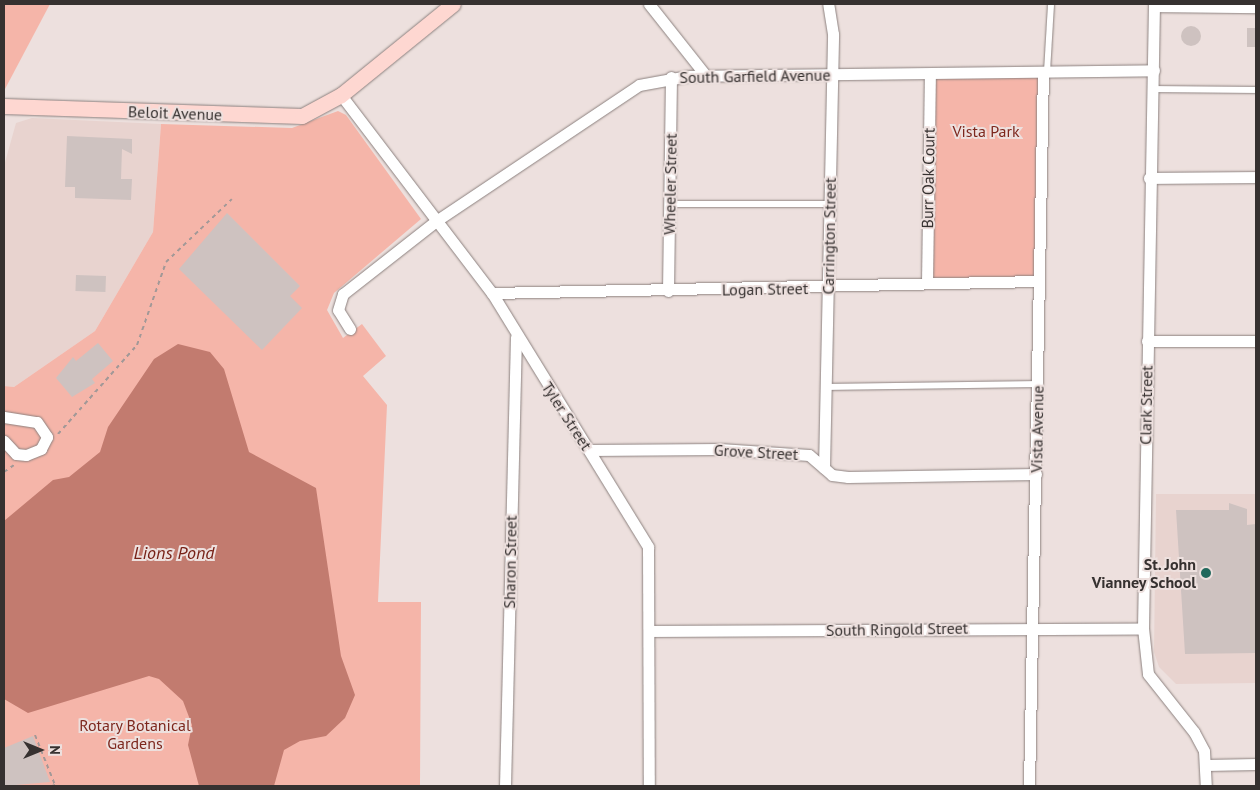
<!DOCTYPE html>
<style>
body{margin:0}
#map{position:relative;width:1260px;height:790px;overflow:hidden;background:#ede0de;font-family:"PT Sans",sans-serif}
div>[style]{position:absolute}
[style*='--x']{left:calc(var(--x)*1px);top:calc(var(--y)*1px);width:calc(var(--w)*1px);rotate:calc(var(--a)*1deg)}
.built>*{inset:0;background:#e8d3cf}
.green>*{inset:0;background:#f5b5a9;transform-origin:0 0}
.water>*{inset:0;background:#c27b6f}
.building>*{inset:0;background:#cec2c0;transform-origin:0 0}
.round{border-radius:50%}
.path>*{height:2px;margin-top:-1px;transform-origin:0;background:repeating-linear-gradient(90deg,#a29897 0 4px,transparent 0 8px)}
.roads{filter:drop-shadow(0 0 1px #8c817f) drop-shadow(0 0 1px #8c817f)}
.lane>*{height:5.5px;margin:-2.75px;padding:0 2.75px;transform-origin:2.75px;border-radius:2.75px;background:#fff}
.street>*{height:11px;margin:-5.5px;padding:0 5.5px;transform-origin:5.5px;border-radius:5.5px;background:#fff}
.secondary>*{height:15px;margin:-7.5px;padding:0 7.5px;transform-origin:7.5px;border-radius:7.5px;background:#fed7d1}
.dots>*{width:14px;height:14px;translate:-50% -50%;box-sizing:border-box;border:2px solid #ede0de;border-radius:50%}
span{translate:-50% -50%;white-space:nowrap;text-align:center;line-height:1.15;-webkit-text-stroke:4px #ede0de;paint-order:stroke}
.street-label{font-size:16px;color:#363130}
.park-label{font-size:16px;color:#7d271d}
.poi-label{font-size:16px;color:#363130;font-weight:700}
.right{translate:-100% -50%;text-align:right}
.water-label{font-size:18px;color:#772117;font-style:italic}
.frame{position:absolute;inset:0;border:5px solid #363130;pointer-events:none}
.north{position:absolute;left:15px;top:725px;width:50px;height:50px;-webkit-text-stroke:4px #ede0de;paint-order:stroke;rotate:90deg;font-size:14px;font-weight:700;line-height:20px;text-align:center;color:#363130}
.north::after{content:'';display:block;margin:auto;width:18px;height:22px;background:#363130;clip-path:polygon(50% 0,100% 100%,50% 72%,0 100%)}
</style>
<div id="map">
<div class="built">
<div style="clip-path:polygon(32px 118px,161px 124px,153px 232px,95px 331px,14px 387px,4px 386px,4px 166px,16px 123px)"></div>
<div style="clip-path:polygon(1156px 494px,1256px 494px,1256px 683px,1176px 684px,1159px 667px,1154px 652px)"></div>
</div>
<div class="green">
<div style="clip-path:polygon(4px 4px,50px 4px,5px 89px,4px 89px)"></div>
<div style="left:1043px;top:72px;width:209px;height:113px;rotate:91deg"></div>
<div style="clip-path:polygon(338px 111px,346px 115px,421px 219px,334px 293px,327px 310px,343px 338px,362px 324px,386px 356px,363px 376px,387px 405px,378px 602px,421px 602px,420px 786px,4px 786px,4px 386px,14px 387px,95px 331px,153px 232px,161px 124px,292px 128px)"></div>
</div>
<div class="water">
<div style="clip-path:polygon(178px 344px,210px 352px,224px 369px,249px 452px,316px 488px,341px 656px,355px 695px,345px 718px,326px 736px,300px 741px,284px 750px,274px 786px,199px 786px,188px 745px,192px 725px,183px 701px,159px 679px,149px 676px,28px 713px,4px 699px,4px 521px,53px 480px,69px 477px,100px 452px,108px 427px,154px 359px)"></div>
</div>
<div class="building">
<div class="round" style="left:1181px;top:26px;width:20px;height:20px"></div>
<div style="left:1247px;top:28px;width:9px;height:19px"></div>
<div style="clip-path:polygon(67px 136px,132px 139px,132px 154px,122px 149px,121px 179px,132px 179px,131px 200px,75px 198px,75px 187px,65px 187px)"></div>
<div style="clip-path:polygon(227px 213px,300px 286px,290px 296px,302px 308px,262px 350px,179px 269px)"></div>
<div style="left:76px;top:275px;width:30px;height:16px;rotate:2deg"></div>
<div style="clip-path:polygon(98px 343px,113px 361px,92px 379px,95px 383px,72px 397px,56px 378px,73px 357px,76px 361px)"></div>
<div style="clip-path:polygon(1229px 503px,1247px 509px,1247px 525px,1256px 524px,1256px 653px,1185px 654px,1176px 510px,1229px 510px)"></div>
<div style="clip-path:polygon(33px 736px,50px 782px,4px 786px,4px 748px)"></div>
</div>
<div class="path">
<div style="--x:58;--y:434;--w:119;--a:-48.4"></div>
<div style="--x:137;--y:345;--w:88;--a:-70.7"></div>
<div style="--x:166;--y:262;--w:91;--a:-43.7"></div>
<div style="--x:4;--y:472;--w:12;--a:-35"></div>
<div style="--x:35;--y:735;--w:54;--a:68.2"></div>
<div style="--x:55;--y:785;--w:3;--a:162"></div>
</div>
<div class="roads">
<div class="lane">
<div style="--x:1047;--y:72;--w:68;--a:-86.6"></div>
<div style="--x:1153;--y:89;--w:103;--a:0.6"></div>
<div style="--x:669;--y:204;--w:161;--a:0"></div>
<div style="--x:826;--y:387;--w:211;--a:-0.8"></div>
</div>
<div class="street">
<div style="--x:649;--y:4;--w:92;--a:51.6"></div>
<div style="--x:1154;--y:4;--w:624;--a:91.01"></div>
<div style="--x:1143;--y:628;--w:46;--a:83.8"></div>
<div style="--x:1148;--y:674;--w:74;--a:51.6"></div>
<div style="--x:1194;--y:732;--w:21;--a:62"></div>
<div style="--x:1204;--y:751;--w:35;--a:87"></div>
<div style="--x:1154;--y:6;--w:102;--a:0.6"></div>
<div style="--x:341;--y:95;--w:249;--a:52.7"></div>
<div style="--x:492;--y:293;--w:298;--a:58.4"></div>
<div style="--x:648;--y:547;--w:239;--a:89.8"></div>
<div style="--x:1149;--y:178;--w:107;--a:-0.5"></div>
<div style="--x:927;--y:283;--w:209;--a:-89.2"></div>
<div style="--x:668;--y:291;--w:214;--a:-89.2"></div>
<div style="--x:492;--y:293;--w:547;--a:-1.26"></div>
<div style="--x:350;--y:329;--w:22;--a:-122"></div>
<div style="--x:338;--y:310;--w:17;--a:-73"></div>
<div style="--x:343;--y:294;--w:118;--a:-38.1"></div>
<div style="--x:436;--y:221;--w:244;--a:-33.8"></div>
<div style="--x:639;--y:85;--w:50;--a:-10.4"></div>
<div style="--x:688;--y:76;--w:466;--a:-0.7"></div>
<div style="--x:1147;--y:341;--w:109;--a:0"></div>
<div style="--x:4;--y:417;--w:33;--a:9"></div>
<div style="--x:37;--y:422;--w:18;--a:56"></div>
<div style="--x:47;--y:437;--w:13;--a:117"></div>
<div style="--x:41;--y:449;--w:16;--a:158"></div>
<div style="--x:26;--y:455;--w:10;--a:-174"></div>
<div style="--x:16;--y:454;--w:18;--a:-133"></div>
<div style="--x:589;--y:450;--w:131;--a:-0.4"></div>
<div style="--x:720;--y:449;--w:89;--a:3.9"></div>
<div style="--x:809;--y:455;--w:30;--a:41"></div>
<div style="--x:832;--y:475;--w:16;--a:7"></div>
<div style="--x:848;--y:477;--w:188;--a:-0.9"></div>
<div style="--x:824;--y:468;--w:434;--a:-88.8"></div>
<div style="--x:833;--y:34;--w:30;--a:-99"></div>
<div style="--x:651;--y:631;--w:492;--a:-0.3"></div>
<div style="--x:1206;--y:765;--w:50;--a:-1.1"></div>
<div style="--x:505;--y:786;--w:449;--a:-88.6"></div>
<div style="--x:1029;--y:786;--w:714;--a:-88.88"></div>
</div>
<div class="secondary">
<div style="--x:4;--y:106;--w:298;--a:1.9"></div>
<div style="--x:302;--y:116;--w:44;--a:-28.3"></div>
<div style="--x:341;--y:95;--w:144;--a:-39.1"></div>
</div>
</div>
<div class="dots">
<div style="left:1206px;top:573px;background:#22695d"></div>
</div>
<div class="street-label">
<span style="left:755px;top:76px;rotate:-1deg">South Garfield Avenue</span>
<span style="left:175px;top:113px;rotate:2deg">Beloit Avenue</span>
<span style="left:928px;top:178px;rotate:-89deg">Burr Oak Court</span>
<span style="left:670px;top:184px;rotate:-89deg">Wheeler Street</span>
<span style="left:829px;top:236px;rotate:-89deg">Carrington Street</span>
<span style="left:765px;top:289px;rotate:-1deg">Logan Street</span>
<span style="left:1146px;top:405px;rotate:-89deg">Clark Street</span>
<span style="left:567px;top:416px;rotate:57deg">Tyler Street</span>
<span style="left:1037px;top:429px;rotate:-89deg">Vista Avenue</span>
<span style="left:756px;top:452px;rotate:3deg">Grove Street</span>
<span style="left:510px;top:562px;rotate:-89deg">Sharon Street</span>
<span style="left:897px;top:629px;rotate:-1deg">South Ringold Street</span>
</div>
<div class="park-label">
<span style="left:986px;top:131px">Vista Park</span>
<span style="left:135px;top:734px">Rotary Botanical<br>Gardens</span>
</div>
<div class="poi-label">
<span class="right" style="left:1196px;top:573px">St. John<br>Vianney School</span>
</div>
<div class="water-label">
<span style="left:174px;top:553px">Lions Pond</span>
</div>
<div class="frame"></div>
<div class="north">N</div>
</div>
